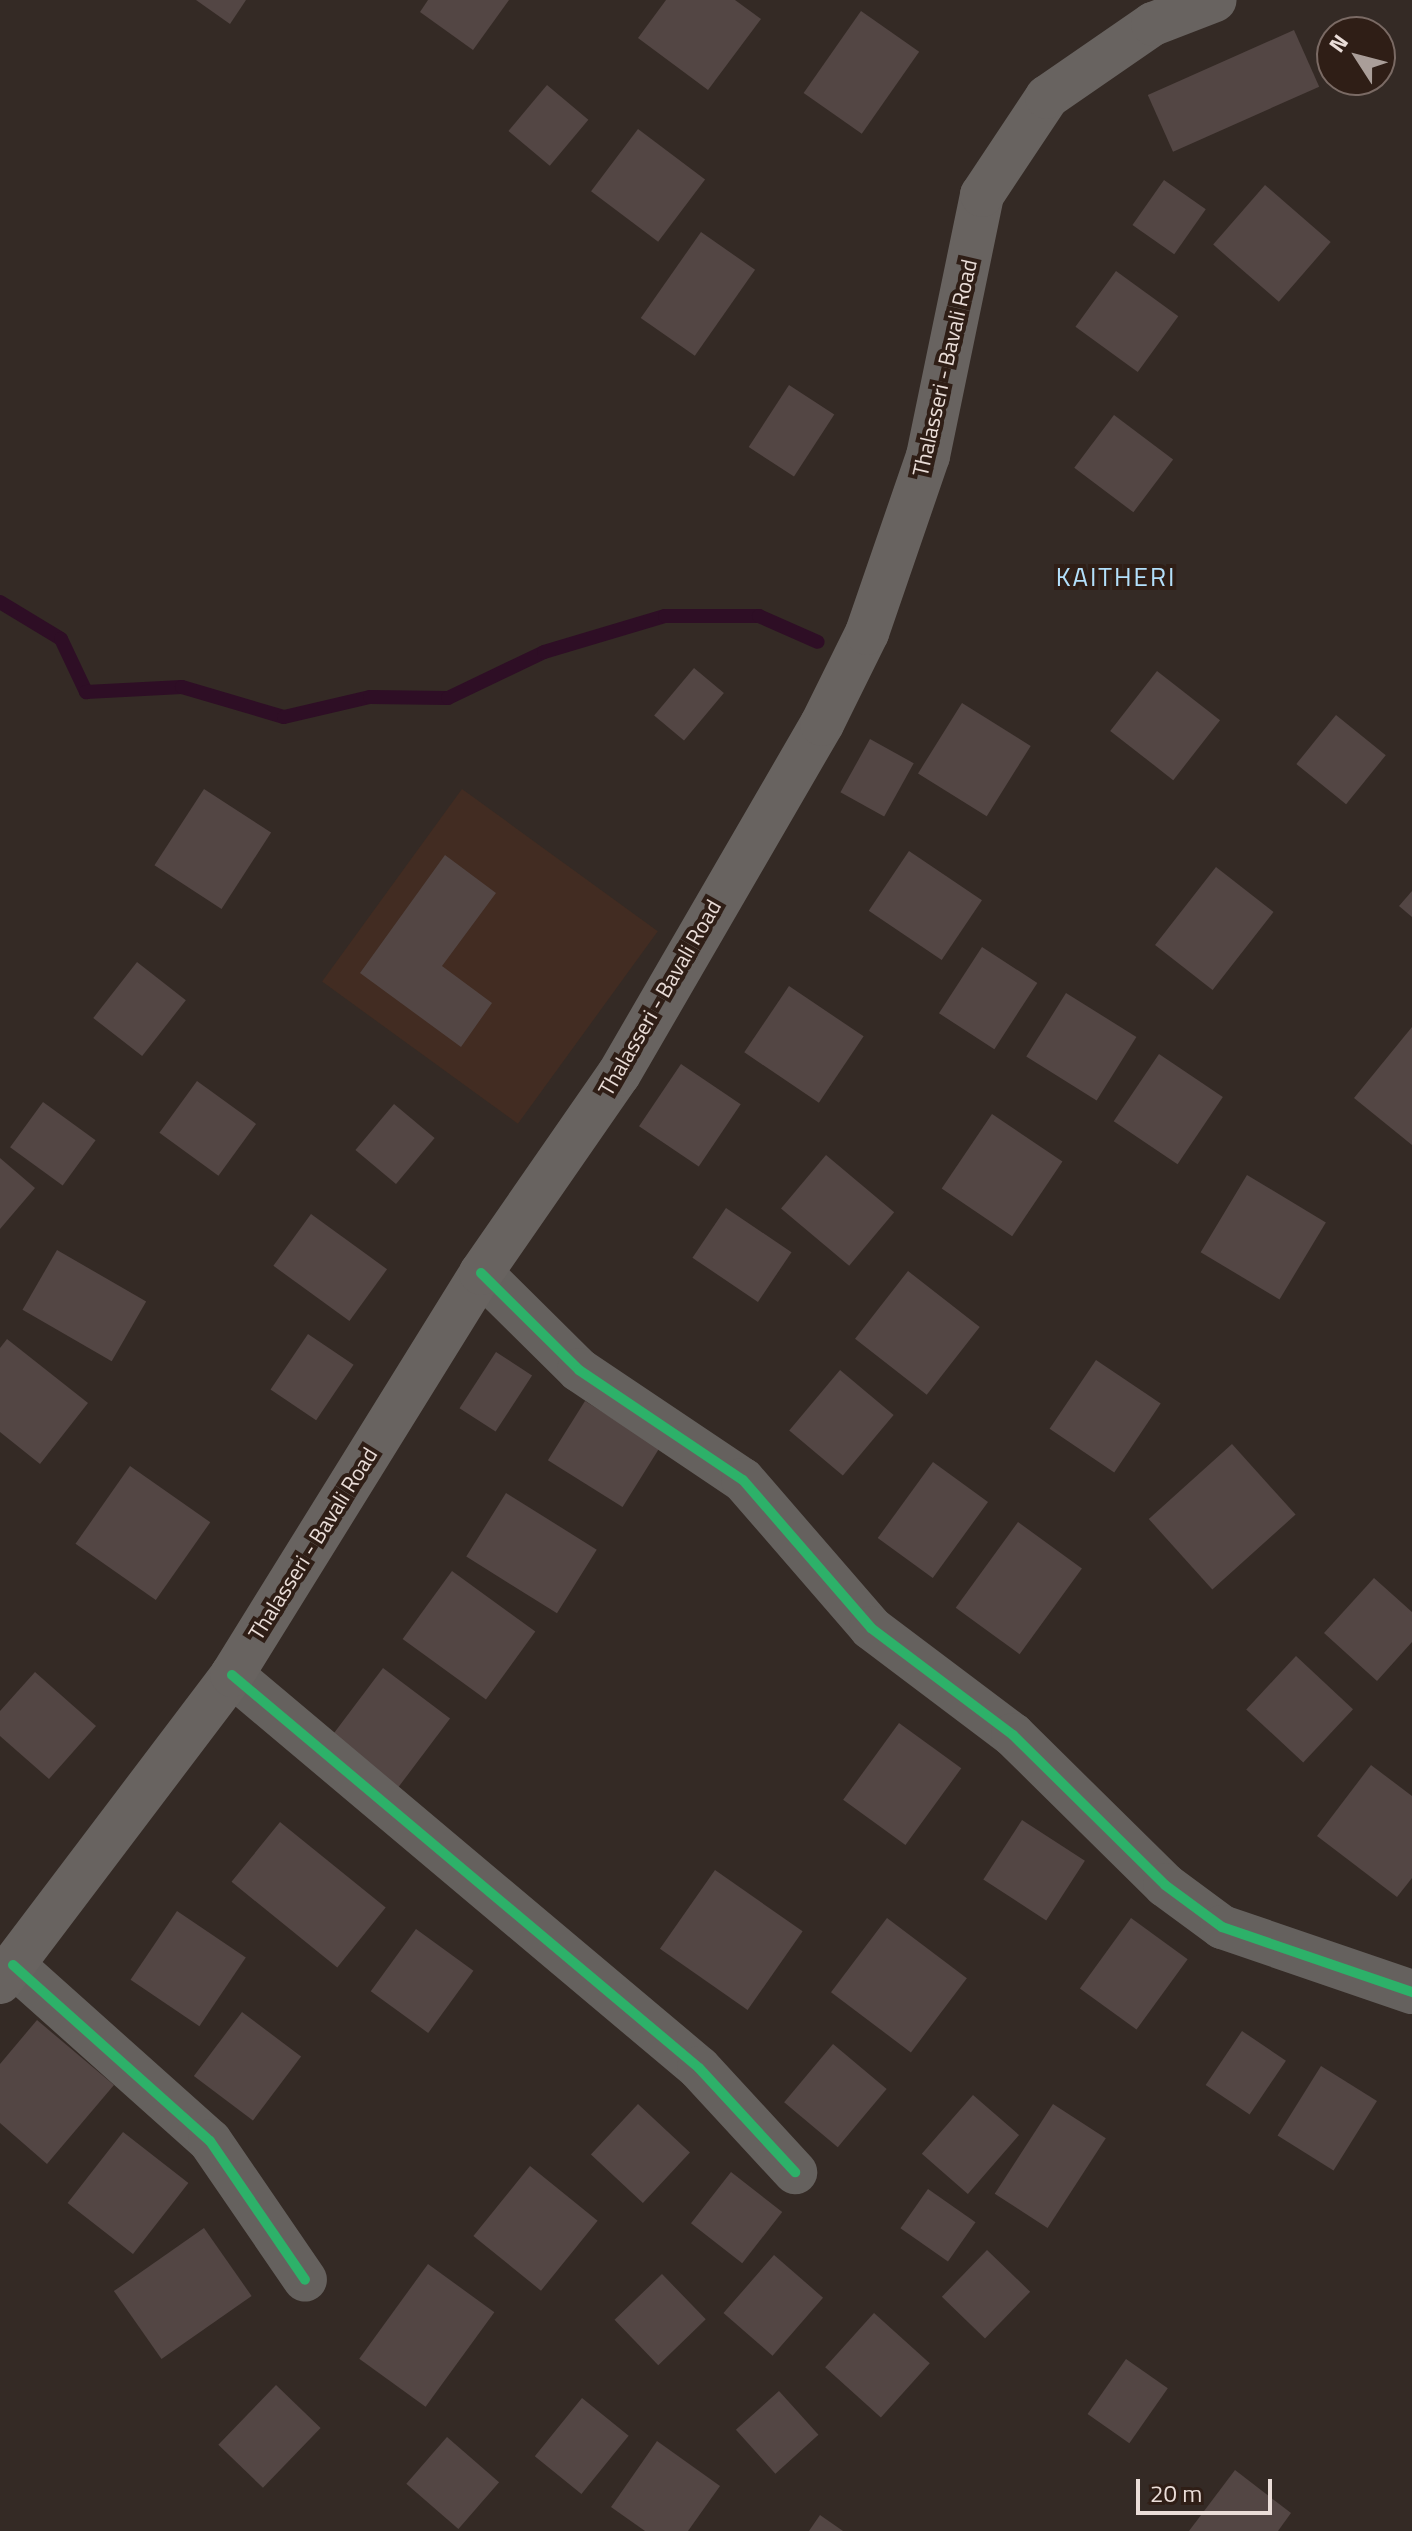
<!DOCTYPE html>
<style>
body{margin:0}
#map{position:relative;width:1412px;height:2531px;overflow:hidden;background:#342a25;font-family:"Titillium Web",sans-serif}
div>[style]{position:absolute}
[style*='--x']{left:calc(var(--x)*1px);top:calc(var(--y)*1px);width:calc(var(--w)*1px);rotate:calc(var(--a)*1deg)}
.built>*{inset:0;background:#422c22;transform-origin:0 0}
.stream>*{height:14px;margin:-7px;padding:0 7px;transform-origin:7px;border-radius:7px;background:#2e0e25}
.building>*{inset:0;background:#534644;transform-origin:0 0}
.street>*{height:44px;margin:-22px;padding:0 22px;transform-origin:22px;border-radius:22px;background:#65615e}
.secondary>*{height:44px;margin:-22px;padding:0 22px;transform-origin:22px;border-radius:22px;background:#686360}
.cycleway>*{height:10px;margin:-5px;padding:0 5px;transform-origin:5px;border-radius:5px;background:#2db169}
span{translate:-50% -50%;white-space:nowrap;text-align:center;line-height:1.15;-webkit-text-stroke:8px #2f1e16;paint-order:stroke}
.street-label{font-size:22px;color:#eaddd8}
.quarter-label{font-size:26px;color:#b3e0fb;letter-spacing:2px}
.north{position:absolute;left:1316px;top:16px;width:80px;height:80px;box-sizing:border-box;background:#2f1e16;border:2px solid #7a6a64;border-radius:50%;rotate:306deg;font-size:22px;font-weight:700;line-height:32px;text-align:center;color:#eaddd8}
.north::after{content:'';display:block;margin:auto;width:28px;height:36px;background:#aa9e99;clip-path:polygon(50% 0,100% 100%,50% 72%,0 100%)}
.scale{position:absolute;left:1136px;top:2479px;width:136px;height:36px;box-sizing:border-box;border:4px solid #eaddd8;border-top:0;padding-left:10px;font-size:24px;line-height:28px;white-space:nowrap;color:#eaddd8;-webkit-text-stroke:6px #2f1e16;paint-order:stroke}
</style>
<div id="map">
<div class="built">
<div style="left:462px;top:789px;width:242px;height:238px;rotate:36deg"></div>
</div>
<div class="stream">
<div style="--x:0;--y:602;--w:71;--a:31.2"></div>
<div style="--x:61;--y:639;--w:59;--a:64.7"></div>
<div style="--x:86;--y:692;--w:96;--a:-3"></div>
<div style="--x:182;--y:687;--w:106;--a:16.4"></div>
<div style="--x:284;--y:717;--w:88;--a:-13.1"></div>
<div style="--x:370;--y:697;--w:78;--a:0.7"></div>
<div style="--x:448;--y:698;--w:106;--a:-25.6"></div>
<div style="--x:544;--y:652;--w:126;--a:-16.6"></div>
<div style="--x:665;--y:616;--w:94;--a:0"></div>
<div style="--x:759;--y:616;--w:64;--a:23.8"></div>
</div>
<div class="building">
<div style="clip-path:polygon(196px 0,246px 0,230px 24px)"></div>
<div style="clip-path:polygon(428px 0,509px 0,473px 50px,420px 12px)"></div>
<div style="clip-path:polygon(666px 0,735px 0,761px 19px,708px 90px,638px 38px)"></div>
<div style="left:861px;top:11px;width:71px;height:100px;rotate:35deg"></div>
<div style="left:1294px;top:30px;width:62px;height:160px;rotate:66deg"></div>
<div style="left:547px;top:85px;width:54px;height:60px;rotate:40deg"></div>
<div style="left:638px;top:129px;width:84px;height:78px;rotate:37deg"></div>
<div style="left:1164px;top:180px;width:51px;height:55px;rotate:35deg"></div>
<div style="left:1265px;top:185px;width:87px;height:79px;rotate:41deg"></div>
<div style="left:701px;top:232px;width:66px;height:105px;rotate:35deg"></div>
<div style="left:1116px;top:271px;width:77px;height:69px;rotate:36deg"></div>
<div style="left:789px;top:385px;width:54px;height:74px;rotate:33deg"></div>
<div style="left:1114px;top:415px;width:74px;height:66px;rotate:37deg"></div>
<div style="left:694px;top:668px;width:39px;height:62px;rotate:40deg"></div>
<div style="left:1157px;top:671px;width:80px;height:76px;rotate:38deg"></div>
<div style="left:962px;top:703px;width:81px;height:83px;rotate:32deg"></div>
<div style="left:1336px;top:715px;width:64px;height:63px;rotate:39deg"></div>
<div style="left:870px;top:739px;width:50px;height:61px;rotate:29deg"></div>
<div style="left:204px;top:789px;width:80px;height:91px;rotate:33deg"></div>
<div style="left:909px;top:851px;width:88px;height:72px;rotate:34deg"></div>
<div style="clip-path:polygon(445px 855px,496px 893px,442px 966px,492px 1003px,461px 1047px,360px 973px)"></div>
<div style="left:1216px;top:867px;width:73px;height:99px;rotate:38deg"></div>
<div style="clip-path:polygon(1412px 891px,1412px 917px,1399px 906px)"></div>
<div style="left:982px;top:947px;width:66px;height:79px;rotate:33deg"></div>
<div style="left:137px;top:962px;width:62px;height:71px;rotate:38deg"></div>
<div style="left:789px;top:986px;width:90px;height:80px;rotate:34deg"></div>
<div style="left:1066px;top:993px;width:83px;height:75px;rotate:32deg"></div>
<div style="clip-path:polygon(1412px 1027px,1412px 1145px,1354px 1098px)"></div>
<div style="left:1159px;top:1054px;width:77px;height:81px;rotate:34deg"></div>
<div style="left:681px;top:1064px;width:72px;height:75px;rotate:34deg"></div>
<div style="left:197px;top:1081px;width:73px;height:64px;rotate:36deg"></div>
<div style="left:43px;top:1102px;width:65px;height:56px;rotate:36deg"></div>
<div style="left:394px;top:1104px;width:53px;height:60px;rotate:40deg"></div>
<div style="left:992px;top:1114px;width:85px;height:90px;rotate:34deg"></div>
<div style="left:826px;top:1155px;width:89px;height:70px;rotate:40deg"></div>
<div style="clip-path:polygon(0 1158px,35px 1188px,0 1229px)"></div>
<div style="left:1247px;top:1175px;width:92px;height:90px;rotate:31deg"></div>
<div style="left:726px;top:1208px;width:79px;height:60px;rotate:34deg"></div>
<div style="left:311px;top:1214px;width:94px;height:64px;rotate:36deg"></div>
<div style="left:57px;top:1250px;width:103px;height:69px;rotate:30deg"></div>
<div style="left:908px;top:1271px;width:91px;height:86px;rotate:38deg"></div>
<div style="left:308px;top:1334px;width:55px;height:67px;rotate:34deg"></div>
<div style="clip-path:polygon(7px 1339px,88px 1403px,40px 1464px,0 1432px,0 1348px)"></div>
<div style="left:496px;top:1352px;width:43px;height:67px;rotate:33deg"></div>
<div style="left:1096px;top:1360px;width:78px;height:83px;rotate:34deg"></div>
<div style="left:840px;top:1370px;width:70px;height:79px;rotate:40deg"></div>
<div style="left:585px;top:1401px;width:88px;height:70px;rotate:32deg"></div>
<div style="left:1232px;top:1444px;width:95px;height:112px;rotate:48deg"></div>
<div style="left:933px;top:1462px;width:68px;height:94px;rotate:36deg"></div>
<div style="left:130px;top:1466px;width:98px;height:95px;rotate:35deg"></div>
<div style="left:506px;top:1493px;width:107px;height:75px;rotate:32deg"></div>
<div style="left:1018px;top:1522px;width:79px;height:106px;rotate:36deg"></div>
<div style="left:452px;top:1571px;width:103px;height:84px;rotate:36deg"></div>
<div style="clip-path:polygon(1374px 1578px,1412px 1612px,1412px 1642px,1377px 1681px,1324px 1633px)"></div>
<div style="left:1296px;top:1656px;width:78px;height:73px;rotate:43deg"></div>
<div style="left:383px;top:1668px;width:84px;height:87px;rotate:37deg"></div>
<div style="clip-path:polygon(35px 1672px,96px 1726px,49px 1779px,0 1736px,0 1711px)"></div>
<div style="left:899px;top:1723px;width:77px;height:95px;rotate:36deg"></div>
<div style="clip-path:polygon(1371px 1765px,1412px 1796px,1412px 1878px,1397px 1897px,1317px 1836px)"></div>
<div style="left:1022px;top:1820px;width:75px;height:71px;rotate:33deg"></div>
<div style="left:280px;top:1822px;width:136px;height:77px;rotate:39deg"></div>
<div style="left:715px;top:1870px;width:107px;height:96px;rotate:35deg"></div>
<div style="left:177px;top:1911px;width:83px;height:83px;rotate:34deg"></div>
<div style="left:887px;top:1918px;width:100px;height:93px;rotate:37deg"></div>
<div style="left:1131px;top:1918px;width:70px;height:87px;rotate:36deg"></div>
<div style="left:416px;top:1929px;width:71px;height:77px;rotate:36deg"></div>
<div style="left:242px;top:2012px;width:74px;height:80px;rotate:37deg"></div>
<div style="clip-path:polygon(37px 2020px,114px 2085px,47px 2164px,0 2123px,0 2064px)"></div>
<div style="left:1242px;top:2031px;width:53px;height:65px;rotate:34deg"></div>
<div style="left:833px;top:2044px;width:70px;height:76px;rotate:40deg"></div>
<div style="left:1321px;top:2066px;width:66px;height:82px;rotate:32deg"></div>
<div style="left:973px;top:2095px;width:61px;height:78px;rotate:41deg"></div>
<div style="left:638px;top:2104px;width:71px;height:69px;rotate:43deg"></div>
<div style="left:1053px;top:2104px;width:63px;height:107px;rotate:33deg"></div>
<div style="left:123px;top:2132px;width:83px;height:90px;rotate:38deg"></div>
<div style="left:530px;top:2166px;width:87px;height:90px;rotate:39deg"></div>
<div style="left:731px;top:2172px;width:65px;height:65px;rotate:38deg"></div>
<div style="left:928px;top:2189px;width:58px;height:48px;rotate:35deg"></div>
<div style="left:204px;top:2228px;width:83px;height:110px;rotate:55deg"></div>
<div style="left:987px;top:2250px;width:60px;height:65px;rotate:44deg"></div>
<div style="left:774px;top:2255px;width:65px;height:77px;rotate:41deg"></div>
<div style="left:428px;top:2264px;width:82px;height:117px;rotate:36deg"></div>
<div style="left:662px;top:2274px;width:63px;height:66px;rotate:46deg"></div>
<div style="left:874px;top:2313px;width:75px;height:73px;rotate:42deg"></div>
<div style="left:1126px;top:2359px;width:51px;height:67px;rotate:35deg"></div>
<div style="left:276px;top:2385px;width:62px;height:83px;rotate:44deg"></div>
<div style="left:779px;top:2391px;width:59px;height:58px;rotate:48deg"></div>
<div style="left:582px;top:2398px;width:60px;height:75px;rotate:39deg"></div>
<div style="left:447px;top:2437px;width:69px;height:62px;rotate:41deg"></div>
<div style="clip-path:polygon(657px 2441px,720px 2486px,688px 2531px,645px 2531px,611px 2507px)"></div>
<div style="clip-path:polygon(1235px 2470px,1291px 2513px,1278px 2531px,1189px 2531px)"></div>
<div style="clip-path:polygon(820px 2515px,843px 2531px,809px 2531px)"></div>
</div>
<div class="street">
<div style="--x:481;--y:1273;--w:138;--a:44.7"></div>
<div style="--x:579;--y:1370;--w:197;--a:33.9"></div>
<div style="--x:743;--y:1480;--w:196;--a:49.1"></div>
<div style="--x:871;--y:1628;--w:178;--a:37"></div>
<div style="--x:1013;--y:1735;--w:214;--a:44.6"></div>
<div style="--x:1165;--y:1885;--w:71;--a:36.4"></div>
<div style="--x:1222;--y:1927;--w:201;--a:18.9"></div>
<div style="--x:232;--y:1675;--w:610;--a:40.08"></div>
<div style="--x:699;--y:2068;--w:142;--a:47.3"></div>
<div style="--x:13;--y:1965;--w:264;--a:41.8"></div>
<div style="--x:210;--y:2141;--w:168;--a:55.6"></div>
</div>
<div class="secondary">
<div style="--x:0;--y:1982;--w:385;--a:-52.9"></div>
<div style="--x:232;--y:1675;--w:473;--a:-58.2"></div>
<div style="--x:481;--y:1273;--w:242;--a:-55.3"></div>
<div style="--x:619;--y:1074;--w:405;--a:-59.9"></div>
<div style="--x:822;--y:724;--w:102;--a:-63.7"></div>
<div style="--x:867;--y:633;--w:187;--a:-71"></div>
<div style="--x:928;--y:456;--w:267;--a:-78.3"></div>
<div style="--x:982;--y:195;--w:118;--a:-56.4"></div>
<div style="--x:1047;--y:97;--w:129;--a:-34.6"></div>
<div style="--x:1153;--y:24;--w:66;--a:-21.2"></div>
</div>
<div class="cycleway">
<div style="--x:481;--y:1273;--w:138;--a:44.7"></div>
<div style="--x:579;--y:1370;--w:197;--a:33.9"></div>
<div style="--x:743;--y:1480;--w:196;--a:49.1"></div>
<div style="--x:871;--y:1628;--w:178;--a:37"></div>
<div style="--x:1013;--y:1735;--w:214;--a:44.6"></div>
<div style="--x:1165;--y:1885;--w:71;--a:36.4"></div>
<div style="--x:1222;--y:1927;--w:201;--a:18.9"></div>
<div style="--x:232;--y:1675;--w:610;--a:40.08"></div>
<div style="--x:699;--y:2068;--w:142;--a:47.3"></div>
<div style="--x:13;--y:1965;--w:264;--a:41.8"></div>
<div style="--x:210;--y:2141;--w:168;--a:55.6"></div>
</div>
<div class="street-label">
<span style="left:945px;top:368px;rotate:-77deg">Thalasseri - Bavali Road</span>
<span style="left:660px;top:998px;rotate:-60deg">Thalasseri - Bavali Road</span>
<span style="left:313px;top:1544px;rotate:-58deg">Thalasseri - Bavali Road</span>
</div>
<div class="quarter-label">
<span style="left:1116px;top:577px">KAITHERI</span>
</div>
<div class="north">N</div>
<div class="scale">20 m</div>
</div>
